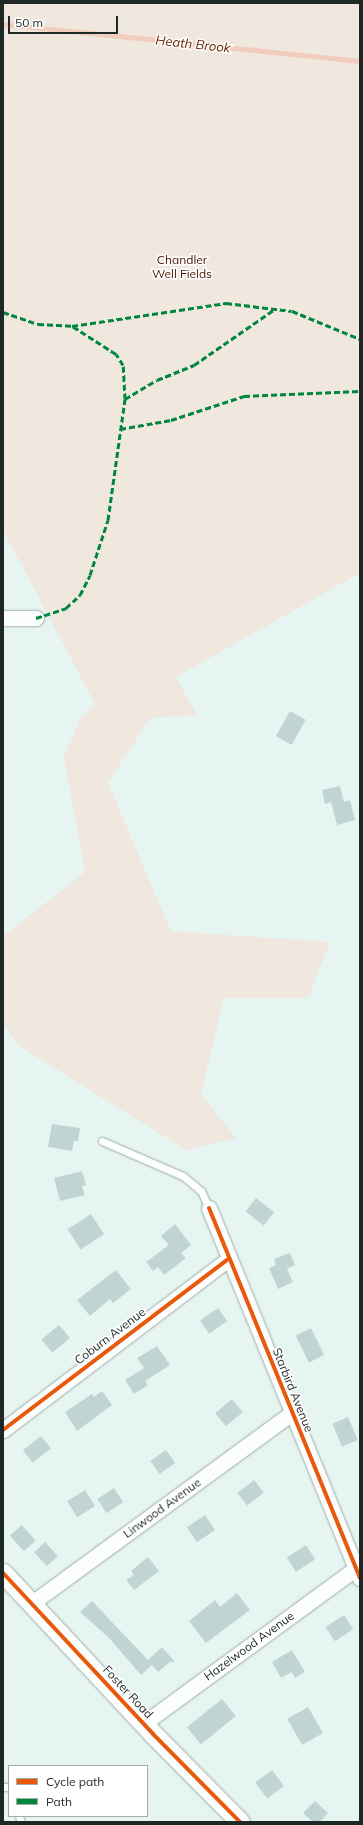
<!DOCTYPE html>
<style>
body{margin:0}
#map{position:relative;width:363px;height:1825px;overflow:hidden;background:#e6f5f2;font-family:Mulish,sans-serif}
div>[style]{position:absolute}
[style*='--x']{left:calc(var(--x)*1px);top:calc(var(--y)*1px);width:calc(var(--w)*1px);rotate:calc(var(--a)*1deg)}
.green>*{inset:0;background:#f0e7df}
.stream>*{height:4.5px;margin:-2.25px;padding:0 2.25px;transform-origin:2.25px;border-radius:2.25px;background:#f3cdbc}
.building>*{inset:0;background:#c0d5d2;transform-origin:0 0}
.roads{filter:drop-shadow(0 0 1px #a1acaa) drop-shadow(0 0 1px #a1acaa)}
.service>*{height:7px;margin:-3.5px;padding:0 3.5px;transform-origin:3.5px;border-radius:3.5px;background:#fbfefd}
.minor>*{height:15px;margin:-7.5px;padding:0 7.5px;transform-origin:7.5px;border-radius:7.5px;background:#fbfefd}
.tertiary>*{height:19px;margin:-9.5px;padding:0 9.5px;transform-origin:9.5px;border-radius:9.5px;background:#fbfefd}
.quiet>*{height:3px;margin-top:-1.5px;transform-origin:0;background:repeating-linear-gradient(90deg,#00873e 0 6px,transparent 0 9px)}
.cycleway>*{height:4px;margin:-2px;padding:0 2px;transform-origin:2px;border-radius:2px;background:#e8590c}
span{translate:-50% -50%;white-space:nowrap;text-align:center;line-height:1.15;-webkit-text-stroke:3px #fff;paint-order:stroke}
.park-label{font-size:12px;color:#4a1600}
.street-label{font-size:12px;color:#1e2826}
.water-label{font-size:13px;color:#692401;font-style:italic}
.frame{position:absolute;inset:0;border:4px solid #1e2826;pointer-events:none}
.legend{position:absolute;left:8px;top:1765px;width:140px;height:52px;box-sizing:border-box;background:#fff;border:1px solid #a5a9a8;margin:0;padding:5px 7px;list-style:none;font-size:12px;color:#1e2826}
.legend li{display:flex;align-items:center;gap:8px;height:20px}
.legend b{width:20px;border:1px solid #a5a9a8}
.scale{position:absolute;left:8px;top:16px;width:110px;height:18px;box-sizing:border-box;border:2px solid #1e2826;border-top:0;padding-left:5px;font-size:12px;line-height:14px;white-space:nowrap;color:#1e2826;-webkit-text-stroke:3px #fff;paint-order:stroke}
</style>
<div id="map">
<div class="green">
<div style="clip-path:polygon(3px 3px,360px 3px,360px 573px,176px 677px,197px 715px,150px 718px,108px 783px,171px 931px,330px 942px,308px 998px,224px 998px,201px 1094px,236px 1138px,186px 1150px,19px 1046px,3px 1024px,3px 936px,85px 872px,64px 757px,81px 718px,95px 704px,3px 530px)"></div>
</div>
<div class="stream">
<div style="--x:3;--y:24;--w:359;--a:5.9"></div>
</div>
<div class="building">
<div style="left:290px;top:711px;width:18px;height:29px;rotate:29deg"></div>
<div style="clip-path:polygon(340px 786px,344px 802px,350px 800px,355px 820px,337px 825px,331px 802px,325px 804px,322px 790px)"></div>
<div style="clip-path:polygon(52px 1124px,80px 1128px,78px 1141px,74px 1141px,72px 1151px,48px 1147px)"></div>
<div style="clip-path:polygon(82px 1171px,86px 1185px,82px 1186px,85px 1195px,60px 1201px,54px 1178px)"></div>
<div style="left:256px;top:1198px;width:23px;height:17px;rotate:38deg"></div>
<div style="left:91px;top:1214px;width:24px;height:28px;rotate:57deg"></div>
<div style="clip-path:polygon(175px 1224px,191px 1245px,181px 1253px,186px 1258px,164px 1275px,158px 1267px,153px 1271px,146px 1262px,169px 1245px,161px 1236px)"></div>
<div style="clip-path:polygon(290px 1253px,295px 1265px,287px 1269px,293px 1282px,278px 1289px,269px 1268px,276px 1265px,274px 1259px)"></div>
<div style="clip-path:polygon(116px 1270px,131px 1289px,113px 1303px,110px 1299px,90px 1316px,77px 1300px)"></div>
<div style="left:218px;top:1308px;width:16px;height:22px;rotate:55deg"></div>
<div style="left:59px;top:1325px;width:17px;height:23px;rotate:50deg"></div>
<div style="left:311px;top:1328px;width:30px;height:17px;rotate:64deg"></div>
<div style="clip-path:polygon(157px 1346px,170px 1365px,145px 1381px,148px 1385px,134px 1394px,125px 1380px,144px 1368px,137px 1358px)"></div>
<div style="clip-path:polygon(102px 1391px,112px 1405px,77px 1431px,65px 1412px,92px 1394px,94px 1397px)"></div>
<div style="left:232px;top:1399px;width:17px;height:22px;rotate:50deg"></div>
<div style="left:348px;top:1417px;width:25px;height:17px;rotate:67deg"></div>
<div style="left:41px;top:1436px;width:16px;height:23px;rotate:52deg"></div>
<div style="left:166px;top:1450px;width:16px;height:19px;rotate:55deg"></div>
<div style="left:254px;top:1480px;width:16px;height:21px;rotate:52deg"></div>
<div style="left:114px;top:1488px;width:17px;height:20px;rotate:57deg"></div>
<div style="left:85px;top:1490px;width:19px;height:21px;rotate:58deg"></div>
<div style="left:205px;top:1515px;width:18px;height:22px;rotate:56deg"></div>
<div style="left:22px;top:1525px;width:21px;height:16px;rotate:49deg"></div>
<div style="left:45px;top:1542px;width:19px;height:15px;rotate:47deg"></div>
<div style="left:306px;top:1545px;width:17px;height:23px;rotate:57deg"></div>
<div style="clip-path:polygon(148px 1557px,159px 1571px,134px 1590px,126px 1580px,134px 1575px,131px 1571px)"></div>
<div style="clip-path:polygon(237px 1593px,250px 1610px,206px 1643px,189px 1621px,215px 1600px,220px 1607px)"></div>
<div style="clip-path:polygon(92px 1601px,148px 1660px,162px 1647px,175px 1662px,170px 1662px,158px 1672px,152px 1665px,141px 1675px,109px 1638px,80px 1612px)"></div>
<div style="left:344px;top:1615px;width:17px;height:22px;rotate:57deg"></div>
<div style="clip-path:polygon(292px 1650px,305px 1672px,295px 1678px,292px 1672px,281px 1678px,272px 1662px)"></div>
<div style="left:222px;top:1699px;width:22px;height:45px;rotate:51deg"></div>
<div style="left:308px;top:1707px;width:30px;height:24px;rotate:60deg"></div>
<div style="left:272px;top:1770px;width:20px;height:21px;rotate:53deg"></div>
<div style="clip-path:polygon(315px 1801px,328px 1813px,320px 1822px,313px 1822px,303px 1813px)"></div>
</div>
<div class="roads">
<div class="service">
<div style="--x:102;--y:1141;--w:88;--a:23.4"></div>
<div style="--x:183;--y:1176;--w:23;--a:40"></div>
<div style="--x:201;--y:1191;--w:19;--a:65"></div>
<div style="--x:3;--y:1787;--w:6;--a:0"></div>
<div style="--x:19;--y:1816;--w:6;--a:72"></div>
</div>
<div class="minor">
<div style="--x:3;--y:618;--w:33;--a:0"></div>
<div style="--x:209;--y:1208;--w:400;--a:67.8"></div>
<div style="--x:3;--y:1430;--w:283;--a:-37.2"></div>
<div style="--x:32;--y:1603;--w:322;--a:-36.2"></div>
<div style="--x:143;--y:1724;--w:264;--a:-36.2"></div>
</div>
<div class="tertiary">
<div style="--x:3;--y:1573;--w:220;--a:47"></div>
<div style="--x:153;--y:1734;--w:124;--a:45.3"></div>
</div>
</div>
<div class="quiet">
<div style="--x:3;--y:312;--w:37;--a:19"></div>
<div style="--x:38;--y:324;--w:34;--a:3"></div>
<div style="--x:72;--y:326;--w:156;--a:-8.5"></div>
<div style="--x:226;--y:303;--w:66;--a:6.9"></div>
<div style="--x:292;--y:311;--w:74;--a:22.4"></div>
<div style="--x:125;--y:399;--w:37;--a:-31"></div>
<div style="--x:157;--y:380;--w:40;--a:-22"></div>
<div style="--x:194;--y:365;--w:98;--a:-34.7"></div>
<div style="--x:120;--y:429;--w:52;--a:-10"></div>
<div style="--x:171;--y:420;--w:77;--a:-18.2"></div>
<div style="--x:244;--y:396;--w:116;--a:-2.5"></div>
<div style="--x:36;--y:618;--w:32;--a:-18"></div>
<div style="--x:66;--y:608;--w:19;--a:-43"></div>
<div style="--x:80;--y:595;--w:22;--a:-63"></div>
<div style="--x:90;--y:575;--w:58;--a:-71.9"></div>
<div style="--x:108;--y:520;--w:122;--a:-82"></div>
<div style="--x:125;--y:399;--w:34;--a:-93"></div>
<div style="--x:123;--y:365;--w:13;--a:-122"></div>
<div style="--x:116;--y:354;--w:52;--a:-147.5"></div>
</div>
<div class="cycleway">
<div style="--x:209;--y:1208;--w:400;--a:67.8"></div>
<div style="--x:3;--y:1430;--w:283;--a:-37.2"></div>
<div style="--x:3;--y:1573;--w:220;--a:47"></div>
<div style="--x:153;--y:1734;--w:124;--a:45.3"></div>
</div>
<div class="park-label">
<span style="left:182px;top:267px">Chandler<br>Well Fields</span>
</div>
<div class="street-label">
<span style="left:110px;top:1336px;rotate:-37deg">Coburn Avenue</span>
<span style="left:293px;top:1390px;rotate:68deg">Starbird Avenue</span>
<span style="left:162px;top:1508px;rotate:-36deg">Linwood Avenue</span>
<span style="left:249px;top:1646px;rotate:-36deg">Hazelwood Avenue</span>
<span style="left:128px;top:1692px;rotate:47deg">Foster Road</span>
</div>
<div class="water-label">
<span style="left:193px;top:44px;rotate:6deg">Heath Brook</span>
</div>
<div class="frame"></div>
<ul class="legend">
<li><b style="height:5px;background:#e8590c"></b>Cycle path</li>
<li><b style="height:5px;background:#00873e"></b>Path</li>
</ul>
<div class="scale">50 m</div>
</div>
